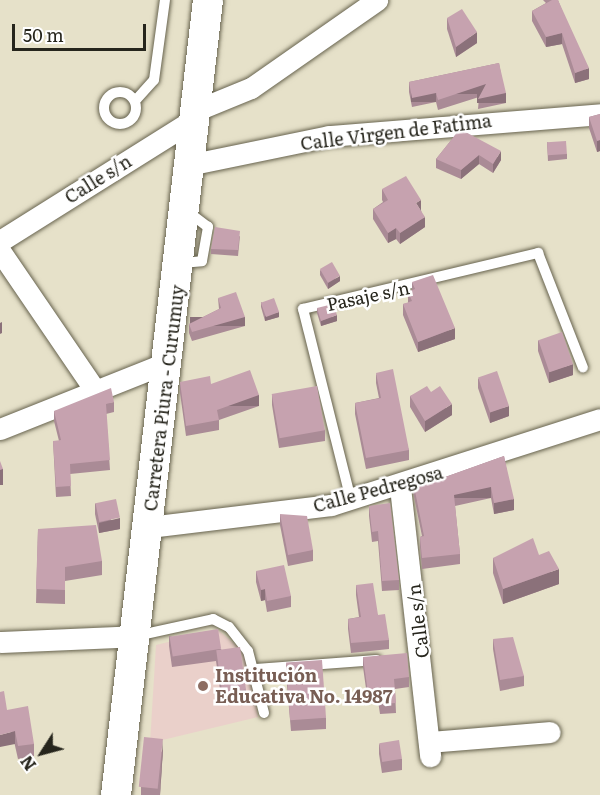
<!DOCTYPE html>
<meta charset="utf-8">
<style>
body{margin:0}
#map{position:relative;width:600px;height:795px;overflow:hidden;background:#e6e1c9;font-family:Literata,serif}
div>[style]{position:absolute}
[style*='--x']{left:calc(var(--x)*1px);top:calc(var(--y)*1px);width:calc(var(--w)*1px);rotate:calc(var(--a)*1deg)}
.education>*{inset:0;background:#ead0ca}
.roads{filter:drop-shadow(0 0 2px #67634e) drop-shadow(0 0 2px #67634e)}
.service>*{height:10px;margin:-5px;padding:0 5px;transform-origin:5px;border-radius:5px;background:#fff}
.service>.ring{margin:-5px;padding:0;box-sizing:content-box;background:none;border:10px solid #fff;border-radius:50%}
.minor>*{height:21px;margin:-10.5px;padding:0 10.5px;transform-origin:10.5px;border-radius:10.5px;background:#fff}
.secondary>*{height:30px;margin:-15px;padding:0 15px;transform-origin:15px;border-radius:15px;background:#fff}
.wall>*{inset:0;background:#aa8b96}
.shaded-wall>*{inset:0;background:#8b717a;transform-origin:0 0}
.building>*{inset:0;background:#c6a2af;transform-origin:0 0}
.dots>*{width:16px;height:16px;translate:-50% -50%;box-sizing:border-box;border:3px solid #fff;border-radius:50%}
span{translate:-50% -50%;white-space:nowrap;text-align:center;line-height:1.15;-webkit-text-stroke:5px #fff;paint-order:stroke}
.street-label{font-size:18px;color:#26251c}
.education-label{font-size:18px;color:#785e54;font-weight:700}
.left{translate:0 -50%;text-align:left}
.north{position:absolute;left:12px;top:723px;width:60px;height:60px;-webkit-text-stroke:4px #fff;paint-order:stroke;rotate:234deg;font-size:16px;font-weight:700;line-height:24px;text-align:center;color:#26251c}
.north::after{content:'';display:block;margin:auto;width:21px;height:27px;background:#26251c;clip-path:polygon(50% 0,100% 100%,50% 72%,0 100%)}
.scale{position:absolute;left:12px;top:24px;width:134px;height:27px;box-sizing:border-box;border:3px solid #26251c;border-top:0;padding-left:8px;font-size:18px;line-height:21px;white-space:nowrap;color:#26251c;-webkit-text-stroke:4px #fff;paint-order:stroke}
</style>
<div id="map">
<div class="education">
<div style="clip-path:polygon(218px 630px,248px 655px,258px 717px,150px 743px,156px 645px)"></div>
</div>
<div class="roads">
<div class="service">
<div class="ring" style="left:104px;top:92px;width:22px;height:22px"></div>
<div style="--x:135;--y:101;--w:28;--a:-48"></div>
<div style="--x:154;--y:80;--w:81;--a:-82.2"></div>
<div style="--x:181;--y:263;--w:21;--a:-5"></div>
<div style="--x:202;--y:261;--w:35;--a:-80"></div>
<div style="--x:208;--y:227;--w:26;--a:-143"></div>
<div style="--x:351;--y:500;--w:197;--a:-104.1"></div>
<div style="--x:303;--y:309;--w:242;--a:-13.4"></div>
<div style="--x:538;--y:253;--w:123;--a:68.6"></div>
<div style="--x:136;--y:636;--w:79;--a:-12.4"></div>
<div style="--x:213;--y:619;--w:18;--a:27"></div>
<div style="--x:229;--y:627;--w:31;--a:52"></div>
<div style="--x:248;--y:651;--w:64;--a:75.5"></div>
<div style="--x:256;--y:669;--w:121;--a:-4.3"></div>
</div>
<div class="minor">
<div style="--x:197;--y:110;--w:58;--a:-22.2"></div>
<div style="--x:251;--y:88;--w:154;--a:-34.9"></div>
<div style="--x:193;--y:164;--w:139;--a:-11.6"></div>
<div style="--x:329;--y:136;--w:272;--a:-4.6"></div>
<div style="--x:0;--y:241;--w:231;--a:-32.1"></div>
<div style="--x:0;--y:251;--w:167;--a:55.7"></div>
<div style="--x:0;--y:429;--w:181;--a:-21.7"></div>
<div style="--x:400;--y:487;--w:271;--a:83.6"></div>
<div style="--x:149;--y:527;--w:183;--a:-6.9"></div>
<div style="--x:331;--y:505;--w:282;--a:-17.7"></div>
<div style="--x:0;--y:642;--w:135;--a:-2.5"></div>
<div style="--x:429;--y:742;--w:121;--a:-4.7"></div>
</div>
<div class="secondary">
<div style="--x:116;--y:795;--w:800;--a:-83.4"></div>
</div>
</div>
<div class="wall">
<div style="clip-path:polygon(543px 0,558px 0,589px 79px,575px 83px,562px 44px,546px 47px,532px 21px,532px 11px,546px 3px)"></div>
<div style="clip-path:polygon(447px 18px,477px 43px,456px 57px,447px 29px)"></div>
<div style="clip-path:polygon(499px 63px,506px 103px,478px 109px,479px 97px,438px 110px,436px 102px,412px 107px,409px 92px,409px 82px)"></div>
<div style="clip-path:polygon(600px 114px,600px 151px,597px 152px,589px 128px,589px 117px)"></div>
<div style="clip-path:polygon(460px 129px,501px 160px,493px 173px,479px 164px,461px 179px,436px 168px,436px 159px)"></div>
<div style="clip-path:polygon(547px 142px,567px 154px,567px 159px,548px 161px)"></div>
<div style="clip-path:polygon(382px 189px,421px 210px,425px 227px,400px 244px,396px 239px,388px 243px,373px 219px,373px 209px,383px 202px,382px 200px)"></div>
<div style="clip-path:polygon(240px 236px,238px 256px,211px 254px,211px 249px)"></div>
<div style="clip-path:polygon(320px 270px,340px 281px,328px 289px,320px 275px)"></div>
<div style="clip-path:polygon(412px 282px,455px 339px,418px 352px,403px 315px,403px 304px,408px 303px,408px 292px,412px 290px)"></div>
<div style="clip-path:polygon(218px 298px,245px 326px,192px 341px,189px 333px,189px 324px,219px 309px)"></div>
<div style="clip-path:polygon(261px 302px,279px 317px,265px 321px,261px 307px)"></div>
<div style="clip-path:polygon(317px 308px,337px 321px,321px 326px,317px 313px)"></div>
<div style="clip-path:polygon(538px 340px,573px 375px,549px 383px,538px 351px)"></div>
<div style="clip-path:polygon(376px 373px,409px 450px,409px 460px,366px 469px,355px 414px,355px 403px,379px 398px,376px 383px)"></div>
<div style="clip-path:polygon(478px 378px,509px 416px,490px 423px,478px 388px)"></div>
<div style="clip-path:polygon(180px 382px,211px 384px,259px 406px,219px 420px,219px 430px,186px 436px,180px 393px)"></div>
<div style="clip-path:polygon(431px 392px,452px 415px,425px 432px,410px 407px,410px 396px)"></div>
<div style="clip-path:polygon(272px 394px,325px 430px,325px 441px,279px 448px,272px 405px)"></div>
<div style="clip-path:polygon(114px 402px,114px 412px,106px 414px,110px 470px,70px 474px,71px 496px,56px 497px,53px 441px,59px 441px,54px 421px,54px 411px)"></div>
<div style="clip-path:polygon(504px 456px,514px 510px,494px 514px,491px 498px,455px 506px,460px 554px,460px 564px,422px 569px,420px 547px,420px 537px,422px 536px,413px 492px,413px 481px,448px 476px)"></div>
<div style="clip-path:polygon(95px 503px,120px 529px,99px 533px,95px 514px)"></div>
<div style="clip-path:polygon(369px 506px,399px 580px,399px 590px,382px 591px,378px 541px,372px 542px,369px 516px)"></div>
<div style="clip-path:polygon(280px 514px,313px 550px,313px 561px,288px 566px,280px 525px)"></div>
<div style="clip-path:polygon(38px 529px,102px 561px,102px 575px,65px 581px,65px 604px,36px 603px)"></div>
<div style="clip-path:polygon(539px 555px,559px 584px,503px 604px,493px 573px,493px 558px)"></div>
<div style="clip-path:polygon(256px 571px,291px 596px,291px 607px,267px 612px,265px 600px,261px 601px,256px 582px)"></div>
<div style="clip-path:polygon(356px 585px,378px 615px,389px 640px,389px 649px,351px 653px,348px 629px,348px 619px,359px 617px,356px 595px)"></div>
<div style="clip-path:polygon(169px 636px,221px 649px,246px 690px,246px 701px,222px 704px,216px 661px,172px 667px,169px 646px)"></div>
<div style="clip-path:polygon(493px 639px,524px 676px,524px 686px,500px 691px,493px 649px)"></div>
<div style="clip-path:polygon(363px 657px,409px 677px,409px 687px,395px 689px,396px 713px,380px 714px,378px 701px,368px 703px,363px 667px)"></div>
<div style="clip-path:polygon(286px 663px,326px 718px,326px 729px,291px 731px,286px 674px)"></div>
<div style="clip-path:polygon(7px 710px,34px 744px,34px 756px,18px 759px)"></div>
<div style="clip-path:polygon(379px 744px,402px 759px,402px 770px,382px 773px,379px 754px)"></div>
<div style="clip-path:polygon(163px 749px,160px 795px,141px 795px,141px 787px)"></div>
</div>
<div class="shaded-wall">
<div style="clip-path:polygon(477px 32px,477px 43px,456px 57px,456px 47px)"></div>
<div style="clip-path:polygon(562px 33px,562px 44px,546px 47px,546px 37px)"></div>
<div style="clip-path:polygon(589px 68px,589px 79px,575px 83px,575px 73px)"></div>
<div style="left:486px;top:84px;width:10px;height:51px;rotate:90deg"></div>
<div style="left:436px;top:93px;width:9px;height:25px;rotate:90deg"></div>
<div style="left:506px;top:93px;width:10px;height:29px;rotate:90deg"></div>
<div style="clip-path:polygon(600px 140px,600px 151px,597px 152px,597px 141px)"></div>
<div style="clip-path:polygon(501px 151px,501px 160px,493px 173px,493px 164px)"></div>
<div style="clip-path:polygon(479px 155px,479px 164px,461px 179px,461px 170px)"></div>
<div style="clip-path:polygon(421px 200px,421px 211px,416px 203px)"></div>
<div style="clip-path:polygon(425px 217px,425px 227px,400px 244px,400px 233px)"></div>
<div style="clip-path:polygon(396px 228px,396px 239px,388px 243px,388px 233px)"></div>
<div style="clip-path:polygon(340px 276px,340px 281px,328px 289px,328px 283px)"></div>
<div style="clip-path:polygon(279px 312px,279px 317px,265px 321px,265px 316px)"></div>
<div style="clip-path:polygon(337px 315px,337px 321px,321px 326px,321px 321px)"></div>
<div style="left:245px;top:317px;width:9px;height:55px;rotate:90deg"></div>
<div style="clip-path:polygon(2px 322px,2px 333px,0 334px,0 323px)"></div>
<div style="clip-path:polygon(455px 328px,455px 339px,418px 352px,418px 342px)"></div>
<div style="clip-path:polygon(573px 364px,573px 375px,549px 383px,549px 372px)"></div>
<div style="left:259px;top:395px;width:11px;height:45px;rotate:90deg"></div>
<div style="clip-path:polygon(452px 404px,452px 415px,425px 432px,425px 421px)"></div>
<div style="clip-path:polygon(509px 406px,509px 416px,490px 423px,490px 412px)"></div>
<div style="left:3px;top:469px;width:16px;height:3px;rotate:90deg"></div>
<div style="left:491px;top:487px;width:11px;height:38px;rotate:90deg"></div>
<div style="clip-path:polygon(514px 499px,514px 510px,494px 514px,494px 503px)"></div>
<div style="clip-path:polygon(120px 518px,120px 529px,99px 533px,99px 523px)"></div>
<div style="clip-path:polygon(559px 569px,559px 584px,503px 604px,503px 589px)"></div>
<div style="clip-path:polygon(265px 589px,265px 600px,261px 601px,261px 590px)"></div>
<div style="clip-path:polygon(378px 691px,378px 701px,368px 703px,368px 693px)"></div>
<div style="clip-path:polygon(15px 731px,15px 744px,0 747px,0 735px)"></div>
<div style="clip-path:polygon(163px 739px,163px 749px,160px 795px,160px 789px)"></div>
</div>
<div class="building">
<div style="clip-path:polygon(552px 0,558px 0,589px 68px,575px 73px,562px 33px,546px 37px,532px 11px)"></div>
<div style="clip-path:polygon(462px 9px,477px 32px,456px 47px,447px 18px)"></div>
<div style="clip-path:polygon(499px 63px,506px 93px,478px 99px,486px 84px,438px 100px,436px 93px,412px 98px,409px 82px)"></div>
<div style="clip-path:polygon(600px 114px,600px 140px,597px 141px,589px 117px)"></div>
<div style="clip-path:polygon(460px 129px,501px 151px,493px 164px,479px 155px,461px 170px,436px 159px)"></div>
<div style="left:566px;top:141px;width:13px;height:19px;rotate:86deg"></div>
<div style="clip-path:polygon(406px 176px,421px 200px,416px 203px,425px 217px,400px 233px,396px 228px,388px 233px,373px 209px,388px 200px,382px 189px)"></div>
<div style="clip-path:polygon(215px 227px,240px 231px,238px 250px,211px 249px)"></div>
<div style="left:332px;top:262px;width:16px;height:14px;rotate:60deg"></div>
<div style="clip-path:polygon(433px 275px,455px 328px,418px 342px,403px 304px,412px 301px,408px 292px,415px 289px,412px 282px)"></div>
<div style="clip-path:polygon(236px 292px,245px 317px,192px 332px,189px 324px,221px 308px,218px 298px)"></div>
<div style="left:274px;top:298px;width:15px;height:14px;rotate:70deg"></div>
<div style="clip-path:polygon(333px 304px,337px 315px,321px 321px,317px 308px)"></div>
<div style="left:562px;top:332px;width:34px;height:25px;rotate:71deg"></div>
<div style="clip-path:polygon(393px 369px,409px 450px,366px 458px,355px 403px,381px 398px,376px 373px)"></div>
<div style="clip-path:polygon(250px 370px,259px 395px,217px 410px,219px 420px,186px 426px,180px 382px,210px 376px,211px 384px)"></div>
<div style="left:497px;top:371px;width:37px;height:20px;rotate:71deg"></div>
<div style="left:317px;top:386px;width:45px;height:46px;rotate:80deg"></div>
<div style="clip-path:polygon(427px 386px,431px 392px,440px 386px,452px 404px,425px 421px,410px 396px)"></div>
<div style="clip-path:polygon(111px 388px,114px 402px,106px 404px,110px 460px,70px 464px,71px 486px,56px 487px,53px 441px,61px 440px,54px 411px)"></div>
<div style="clip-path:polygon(504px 456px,514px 499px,494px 503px,491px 487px,454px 495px,460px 554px,422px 558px,420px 537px,424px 536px,413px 481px,448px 476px)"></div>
<div style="clip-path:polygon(0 461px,3px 469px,0 470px)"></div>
<div style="left:116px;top:499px;width:19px;height:21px;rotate:78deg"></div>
<div style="clip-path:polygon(390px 503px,399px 580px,382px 581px,378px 531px,372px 532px,369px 506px)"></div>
<div style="clip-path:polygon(280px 514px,307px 516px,313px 550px,288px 555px)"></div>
<div style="clip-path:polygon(96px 525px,102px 561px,65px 567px,65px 590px,36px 589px,38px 529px)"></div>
<div style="clip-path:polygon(533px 538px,539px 555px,549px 551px,559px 569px,503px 589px,493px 558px)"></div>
<div style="clip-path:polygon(284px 565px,291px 596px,267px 601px,265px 589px,261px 590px,256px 571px)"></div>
<div style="clip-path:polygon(373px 583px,378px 615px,385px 614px,389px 640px,351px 643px,348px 619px,361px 617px,356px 585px)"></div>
<div style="left:218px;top:629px;width:20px;height:49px;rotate:81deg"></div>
<div style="clip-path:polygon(513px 637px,524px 676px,500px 680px,493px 639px)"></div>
<div style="left:240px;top:647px;width:43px;height:24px;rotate:82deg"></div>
<div style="clip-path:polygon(407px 653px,409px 677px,394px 679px,396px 703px,380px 704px,378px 691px,368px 693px,363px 657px)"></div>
<div style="left:322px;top:660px;width:58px;height:36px;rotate:86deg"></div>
<div style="clip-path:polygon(4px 691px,7px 710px,28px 706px,34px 744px,18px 746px,15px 731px,0 735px,0 692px)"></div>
<div style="left:144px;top:737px;width:19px;height:50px;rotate:6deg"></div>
<div style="left:399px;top:740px;width:19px;height:20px;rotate:81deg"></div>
</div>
<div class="dots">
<div style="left:203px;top:686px;background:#8d6e63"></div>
</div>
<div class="street-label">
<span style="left:396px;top:132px;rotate:-7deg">Calle Virgen de Fatima</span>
<span style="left:98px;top:179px;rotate:-32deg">Calle s/n</span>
<span style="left:368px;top:296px;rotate:-12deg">Pasaje s/n</span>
<span style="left:164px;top:398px;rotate:-83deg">Carretera Piura - Curumuy</span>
<span style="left:378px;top:489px;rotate:-15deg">Calle Pedregosa</span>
<span style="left:418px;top:621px;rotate:-97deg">Calle s/n</span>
</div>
<div class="education-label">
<span class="left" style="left:215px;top:686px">Institución<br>Educativa No. 14987</span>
</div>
<div class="north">N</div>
<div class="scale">50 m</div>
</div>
